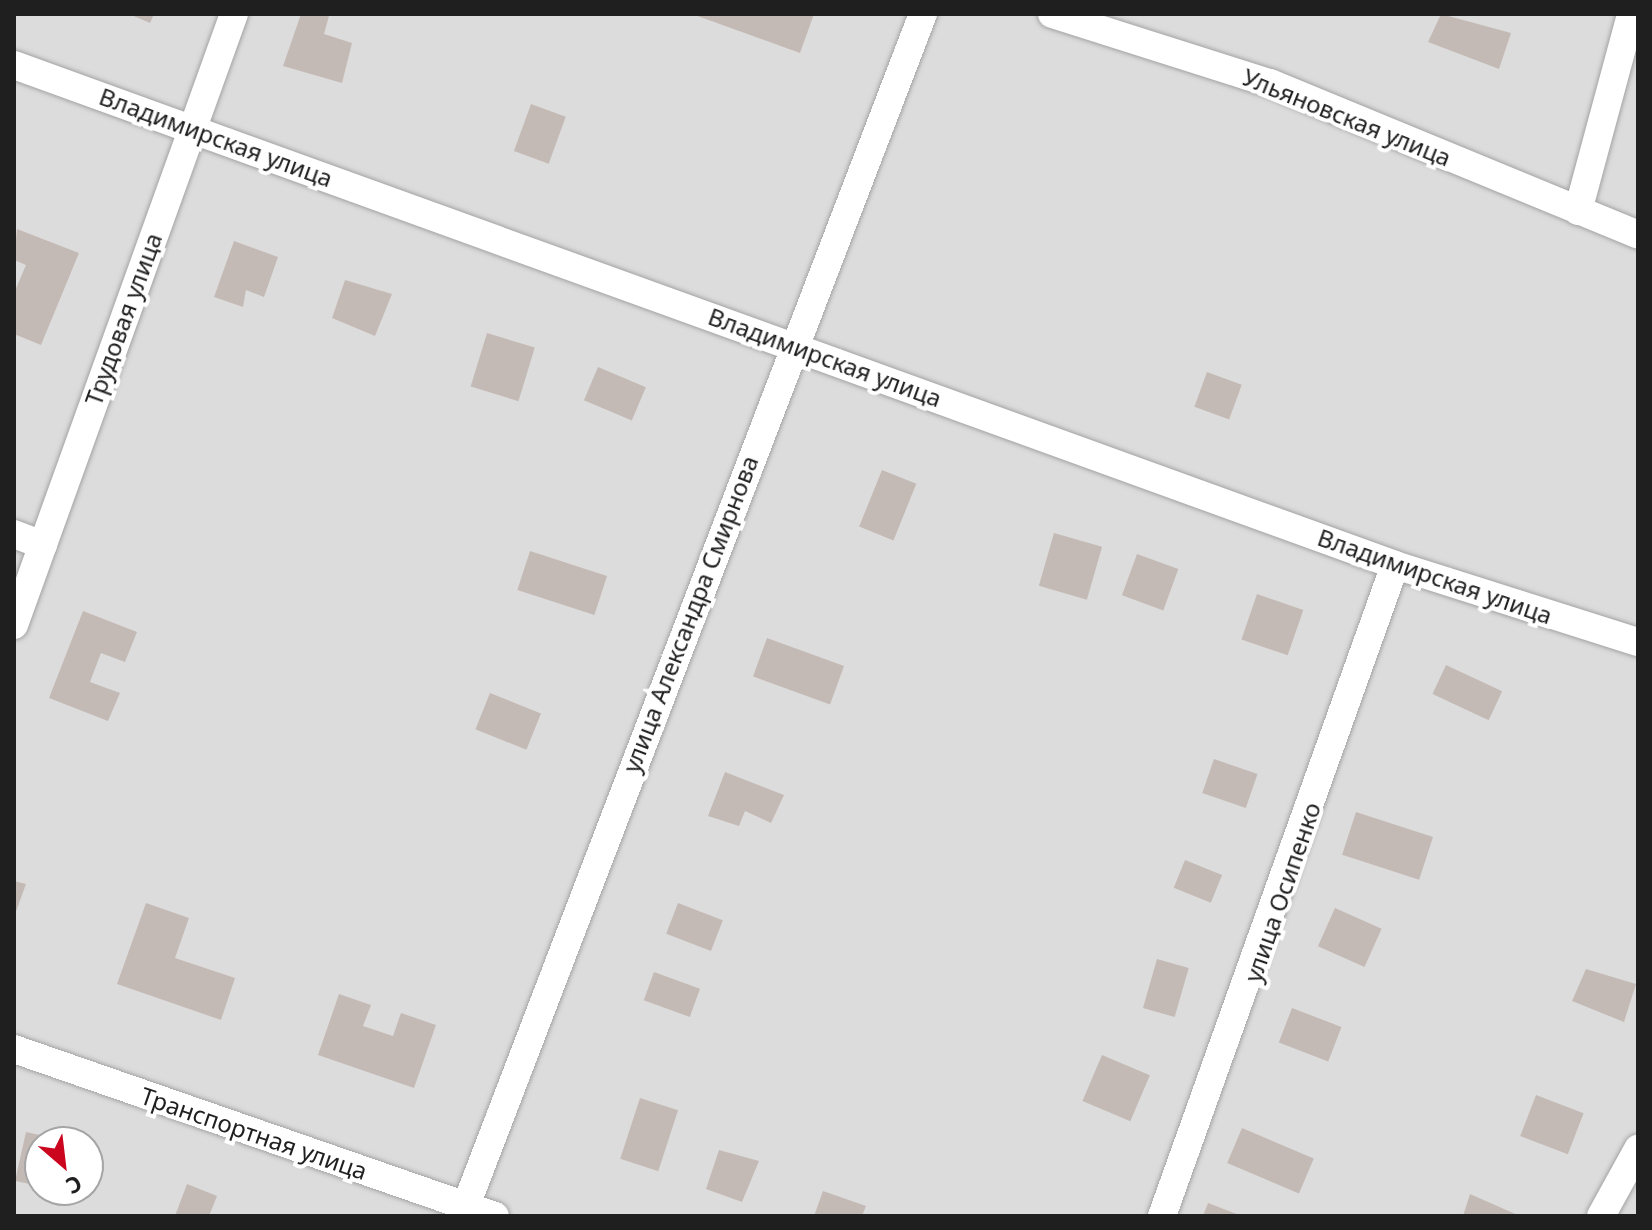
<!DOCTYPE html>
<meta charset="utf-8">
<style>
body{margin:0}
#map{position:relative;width:1652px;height:1230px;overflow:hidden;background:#f0ebe6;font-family:"Noto Sans",sans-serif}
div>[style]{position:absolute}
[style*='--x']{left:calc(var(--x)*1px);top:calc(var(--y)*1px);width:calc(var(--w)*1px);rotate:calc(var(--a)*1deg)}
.residential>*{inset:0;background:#dddcdc}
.building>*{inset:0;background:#c4bab5;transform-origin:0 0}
.roads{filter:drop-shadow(0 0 2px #a3a3a3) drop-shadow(0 0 2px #a3a3a3)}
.street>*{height:28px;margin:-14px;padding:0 14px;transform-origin:14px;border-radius:14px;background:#fff}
span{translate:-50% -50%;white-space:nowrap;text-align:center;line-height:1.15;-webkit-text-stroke:8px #fff;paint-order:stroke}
.street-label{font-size:24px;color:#1f1f1f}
.frame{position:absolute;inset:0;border:16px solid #1f1f1f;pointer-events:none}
.north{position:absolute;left:24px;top:1126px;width:80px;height:80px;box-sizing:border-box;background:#fff;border:2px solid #a5a5a5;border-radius:50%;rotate:152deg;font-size:22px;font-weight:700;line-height:32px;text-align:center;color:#1f1f1f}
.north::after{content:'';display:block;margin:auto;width:28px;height:36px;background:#ca051d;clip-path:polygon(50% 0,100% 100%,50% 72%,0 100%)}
</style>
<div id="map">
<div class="residential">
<div style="clip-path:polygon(evenodd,14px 14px,1638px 14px,1638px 1216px,14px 1216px,14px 14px,40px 1142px,88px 1142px,88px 1190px,40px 1190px,40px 1142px)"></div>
</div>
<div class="building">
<div style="clip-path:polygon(129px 14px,154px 14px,150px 23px)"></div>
<div style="clip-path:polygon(301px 14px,329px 16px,324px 34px,352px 43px,342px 83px,283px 66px)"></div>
<div style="clip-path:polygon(692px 14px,814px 14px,800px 53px)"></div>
<div style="clip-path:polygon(1441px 14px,1511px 33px,1499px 69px,1428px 42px)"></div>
<div style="left:531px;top:104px;width:37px;height:50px;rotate:20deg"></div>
<div style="clip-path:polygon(17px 229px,79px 253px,41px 345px,14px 334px,14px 293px,26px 265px,14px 260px)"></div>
<div style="clip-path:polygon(234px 241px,278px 257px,264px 297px,246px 290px,243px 307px,214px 297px)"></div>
<div style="clip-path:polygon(345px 280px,392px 294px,375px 336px,332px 318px)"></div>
<div style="left:487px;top:333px;width:50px;height:56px;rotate:17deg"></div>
<div style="left:598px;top:367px;width:52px;height:36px;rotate:23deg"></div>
<div style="left:1207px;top:372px;width:37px;height:37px;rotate:20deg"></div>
<div style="left:882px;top:470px;width:37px;height:61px;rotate:22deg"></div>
<div style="left:1054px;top:533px;width:50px;height:55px;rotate:16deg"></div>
<div style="left:530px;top:551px;width:81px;height:41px;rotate:18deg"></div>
<div style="left:1137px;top:554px;width:44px;height:44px;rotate:20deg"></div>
<div style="left:1257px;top:594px;width:49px;height:48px;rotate:19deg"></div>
<div style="clip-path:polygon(83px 611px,137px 632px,125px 662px,101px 653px,90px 682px,120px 693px,108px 721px,49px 698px)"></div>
<div style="left:767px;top:638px;width:82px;height:41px;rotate:20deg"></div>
<div style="left:1446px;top:665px;width:62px;height:32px;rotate:25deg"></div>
<div style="left:490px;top:693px;width:55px;height:39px;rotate:22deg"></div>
<div style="left:1214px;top:759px;width:46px;height:36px;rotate:19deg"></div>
<div style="clip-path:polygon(725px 772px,784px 795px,771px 823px,745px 811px,739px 826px,708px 816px)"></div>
<div style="left:1356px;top:812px;width:81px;height:45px;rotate:18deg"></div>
<div style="left:1185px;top:860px;width:40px;height:30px;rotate:22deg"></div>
<div style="clip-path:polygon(14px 881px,26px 884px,14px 917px)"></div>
<div style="clip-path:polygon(146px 903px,189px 918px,175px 958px,235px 978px,221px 1020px,117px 984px)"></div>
<div style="left:678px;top:903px;width:48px;height:33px;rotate:21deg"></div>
<div style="left:1335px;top:908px;width:51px;height:42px;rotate:24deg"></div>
<div style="left:1157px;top:959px;width:33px;height:51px;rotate:16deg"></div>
<div style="clip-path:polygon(1586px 969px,1636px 984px,1624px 1022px,1572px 1001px)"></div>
<div style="left:654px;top:972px;width:49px;height:30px;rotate:20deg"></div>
<div style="clip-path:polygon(339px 994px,371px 1005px,363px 1026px,393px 1036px,401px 1013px,436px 1025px,414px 1088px,318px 1055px)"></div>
<div style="left:1292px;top:1008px;width:53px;height:37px;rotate:21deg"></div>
<div style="left:1102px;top:1055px;width:52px;height:50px;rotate:23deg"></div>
<div style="left:1536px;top:1095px;width:51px;height:44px;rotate:21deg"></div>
<div style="left:640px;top:1098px;width:40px;height:64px;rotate:18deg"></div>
<div style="left:1242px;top:1128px;width:78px;height:38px;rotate:23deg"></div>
<div style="clip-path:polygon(26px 1132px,68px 1141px,40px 1142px,40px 1186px,15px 1181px)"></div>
<div style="clip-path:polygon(719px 1150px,759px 1161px,742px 1202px,706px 1189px)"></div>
<div style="clip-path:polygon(187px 1184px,217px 1196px,209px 1216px,175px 1216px)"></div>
<div style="clip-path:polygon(823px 1191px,866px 1206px,862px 1216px,814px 1216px)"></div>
<div style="clip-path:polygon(1470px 1194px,1520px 1216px,1463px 1216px)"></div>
<div style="clip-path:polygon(1208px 1203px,1242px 1216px,1203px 1216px)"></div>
</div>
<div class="roads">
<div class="street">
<div style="--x:1052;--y:14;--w:229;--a:17.6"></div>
<div style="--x:1270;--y:83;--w:398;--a:22.4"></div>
<div style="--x:14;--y:65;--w:1469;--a:19.9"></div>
<div style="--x:1395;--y:565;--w:255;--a:17.6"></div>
<div style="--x:1578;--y:211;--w:204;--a:-74.9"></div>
<div style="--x:14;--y:534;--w:31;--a:21"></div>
<div style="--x:14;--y:625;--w:649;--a:-70.2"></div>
<div style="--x:14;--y:1049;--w:509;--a:19.15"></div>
<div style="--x:462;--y:1216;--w:1287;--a:-69.02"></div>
<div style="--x:1162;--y:1216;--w:691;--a:-70.31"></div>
<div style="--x:1601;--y:1216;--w:77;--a:-61.1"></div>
</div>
</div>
<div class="street-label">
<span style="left:1347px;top:117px;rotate:22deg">Ульяновская улица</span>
<span style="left:216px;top:137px;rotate:20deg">Владимирская улица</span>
<span style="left:123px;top:319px;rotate:-70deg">Трудовая улица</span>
<span style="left:825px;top:357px;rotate:20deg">Владимирская улица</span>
<span style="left:1435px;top:576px;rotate:19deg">Владимирская улица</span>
<span style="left:690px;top:614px;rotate:-69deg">улица Александра Смирнова</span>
<span style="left:1282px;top:892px;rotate:-71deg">улица Осипенко</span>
<span style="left:254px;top:1133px;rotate:19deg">Транспортная улица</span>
</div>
<div class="frame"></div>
<div class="north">С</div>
</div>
